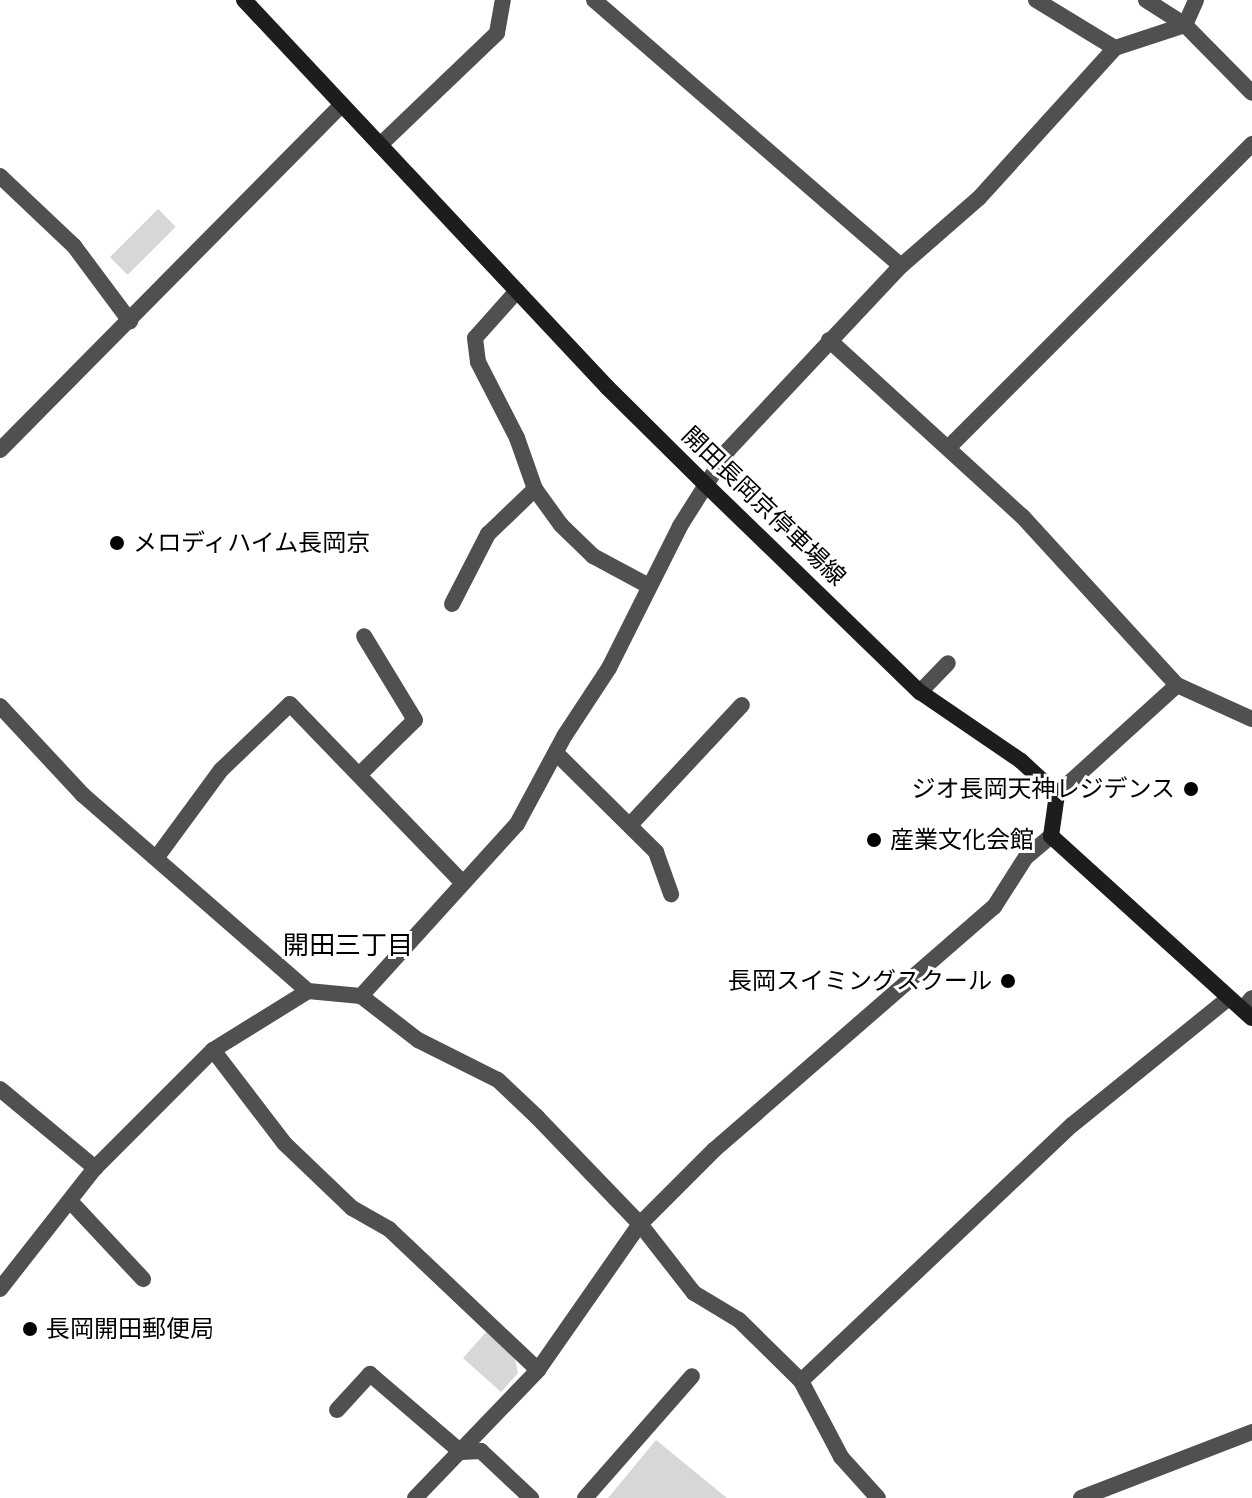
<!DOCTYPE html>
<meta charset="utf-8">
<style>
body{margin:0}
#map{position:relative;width:1252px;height:1498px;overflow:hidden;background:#fff;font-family:"IBM Plex Sans","Noto Sans JP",sans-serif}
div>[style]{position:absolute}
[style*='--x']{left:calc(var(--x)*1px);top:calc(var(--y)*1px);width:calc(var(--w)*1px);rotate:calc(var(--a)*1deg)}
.green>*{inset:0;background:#d7d7d7;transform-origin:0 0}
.lane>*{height:16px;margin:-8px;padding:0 8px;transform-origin:8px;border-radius:8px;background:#505050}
.street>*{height:16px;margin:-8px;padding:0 8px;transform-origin:8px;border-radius:8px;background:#505050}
.secondary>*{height:16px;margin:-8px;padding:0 8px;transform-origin:8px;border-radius:8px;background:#1d1d1d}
.dots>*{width:22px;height:22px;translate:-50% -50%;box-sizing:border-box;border:4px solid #fff;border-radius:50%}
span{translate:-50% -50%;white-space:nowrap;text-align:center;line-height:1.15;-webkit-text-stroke:6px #fff;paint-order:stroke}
.street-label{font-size:24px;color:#000}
.poi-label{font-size:24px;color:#000}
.left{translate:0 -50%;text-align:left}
.right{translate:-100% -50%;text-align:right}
.neighbourhood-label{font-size:26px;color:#000}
</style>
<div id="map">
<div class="green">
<div style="left:158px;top:209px;width:25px;height:68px;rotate:45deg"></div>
<div style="clip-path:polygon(487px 1331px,514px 1355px,518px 1373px,501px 1392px,463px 1358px)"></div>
<div style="clip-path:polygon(656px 1440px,727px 1498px,608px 1498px)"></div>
</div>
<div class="lane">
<div style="--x:920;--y:692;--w:40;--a:-46"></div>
</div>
<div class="street">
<div style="--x:594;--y:0;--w:406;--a:40.9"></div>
<div style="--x:1036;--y:0;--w:92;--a:31.3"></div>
<div style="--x:1146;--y:0;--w:46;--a:32.7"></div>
<div style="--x:1185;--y:25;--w:95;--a:45.4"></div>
<div style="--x:380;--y:145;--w:162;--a:-43.7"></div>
<div style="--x:497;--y:33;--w:34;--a:-80"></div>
<div style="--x:0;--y:176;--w:102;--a:43.4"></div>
<div style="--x:74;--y:246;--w:94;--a:53.3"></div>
<div style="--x:517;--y:291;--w:63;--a:131.8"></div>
<div style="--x:475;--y:338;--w:24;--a:83"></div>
<div style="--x:478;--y:362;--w:85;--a:62.8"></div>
<div style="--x:517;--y:438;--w:54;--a:70.6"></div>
<div style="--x:535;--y:489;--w:44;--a:54.2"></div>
<div style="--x:561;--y:525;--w:45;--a:44.1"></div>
<div style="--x:593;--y:556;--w:61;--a:28.2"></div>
<div style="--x:829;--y:340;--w:261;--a:42.4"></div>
<div style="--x:1022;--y:516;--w:229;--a:47.5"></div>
<div style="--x:1177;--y:685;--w:82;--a:24.4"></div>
<div style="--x:949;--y:447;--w:429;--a:-45"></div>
<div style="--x:0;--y:450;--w:486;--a:-45.3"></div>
<div style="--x:452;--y:604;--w:79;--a:-62.8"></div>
<div style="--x:488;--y:534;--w:65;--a:-43.8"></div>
<div style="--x:0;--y:706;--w:122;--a:47"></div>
<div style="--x:83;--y:795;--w:298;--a:41.1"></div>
<div style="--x:556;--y:753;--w:141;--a:44.7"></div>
<div style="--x:656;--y:852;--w:45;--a:70.3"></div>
<div style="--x:359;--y:775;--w:78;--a:-44.5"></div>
<div style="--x:415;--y:720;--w:98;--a:-121.3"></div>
<div style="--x:1057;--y:794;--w:162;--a:-42.2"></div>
<div style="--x:630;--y:825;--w:164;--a:-47"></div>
<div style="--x:157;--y:857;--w:108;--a:-53.7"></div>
<div style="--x:221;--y:770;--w:95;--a:-43.7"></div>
<div style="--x:290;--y:704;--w:248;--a:46"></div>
<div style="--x:361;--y:996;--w:232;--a:-47.8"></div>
<div style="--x:517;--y:824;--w:101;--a:-61.7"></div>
<div style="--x:565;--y:735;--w:80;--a:-56.7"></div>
<div style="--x:609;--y:668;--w:159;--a:-63.4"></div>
<div style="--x:680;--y:526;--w:90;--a:-57.7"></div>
<div style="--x:728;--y:450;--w:253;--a:-46.8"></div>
<div style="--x:901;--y:266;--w:103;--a:-41.1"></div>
<div style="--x:979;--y:198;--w:202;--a:-47.8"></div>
<div style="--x:1115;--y:48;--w:74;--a:-18.2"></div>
<div style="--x:1185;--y:25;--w:27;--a:-66"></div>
<div style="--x:1243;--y:1009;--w:14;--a:-51"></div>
<div style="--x:213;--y:1050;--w:117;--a:52.6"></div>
<div style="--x:284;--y:1143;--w:94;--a:43.7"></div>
<div style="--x:352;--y:1208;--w:43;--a:29.6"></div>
<div style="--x:389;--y:1229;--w:205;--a:43.4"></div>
<div style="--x:0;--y:1089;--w:124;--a:39.7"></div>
<div style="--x:70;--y:1201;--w:107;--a:46.9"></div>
<div style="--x:0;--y:1289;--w:154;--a:-51.9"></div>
<div style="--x:95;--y:1168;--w:167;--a:-45"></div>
<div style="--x:213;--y:1050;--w:112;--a:-31.8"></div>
<div style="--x:308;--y:991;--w:53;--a:5.4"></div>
<div style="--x:361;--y:996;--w:72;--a:37.7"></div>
<div style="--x:418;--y:1040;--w:89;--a:26.6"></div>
<div style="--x:498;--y:1080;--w:54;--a:43.5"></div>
<div style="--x:537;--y:1117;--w:149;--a:46.1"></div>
<div style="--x:640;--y:1224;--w:88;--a:52"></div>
<div style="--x:694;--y:1293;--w:52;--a:31"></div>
<div style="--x:739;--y:1320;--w:87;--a:44.5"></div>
<div style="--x:801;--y:1381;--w:86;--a:62.2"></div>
<div style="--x:841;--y:1457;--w:55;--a:47.9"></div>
<div style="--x:801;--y:1381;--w:373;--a:-43.4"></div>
<div style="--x:1072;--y:1125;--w:202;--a:-39"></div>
<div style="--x:337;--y:1410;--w:49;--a:-47.5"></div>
<div style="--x:370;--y:1374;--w:120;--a:40.6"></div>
<div style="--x:461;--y:1452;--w:20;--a:-3"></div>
<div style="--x:481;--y:1451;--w:69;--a:43.2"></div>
<div style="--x:415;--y:1498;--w:178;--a:-46.1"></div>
<div style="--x:538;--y:1370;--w:178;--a:-55.1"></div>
<div style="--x:640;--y:1224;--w:105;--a:-45"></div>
<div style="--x:714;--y:1150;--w:371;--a:-41"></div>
<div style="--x:994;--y:907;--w:59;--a:-57.4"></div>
<div style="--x:1026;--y:857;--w:33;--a:-40"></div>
<div style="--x:585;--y:1498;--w:162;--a:-48.7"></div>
<div style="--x:1081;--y:1498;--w:183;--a:-21.1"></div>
</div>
<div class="secondary">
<div style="--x:244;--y:0;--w:531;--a:46.83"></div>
<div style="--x:607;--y:387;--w:136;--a:44.7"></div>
<div style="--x:704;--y:483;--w:301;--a:44.1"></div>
<div style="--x:920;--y:692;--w:122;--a:34.3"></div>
<div style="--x:1021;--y:761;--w:49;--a:42.5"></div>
<div style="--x:1057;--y:794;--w:42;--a:98.1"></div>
<div style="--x:1051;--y:836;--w:271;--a:42.2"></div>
</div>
<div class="dots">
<div style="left:117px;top:543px;background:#000"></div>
<div style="left:1191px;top:789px;background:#000"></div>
<div style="left:874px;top:840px;background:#000"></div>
<div style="left:1008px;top:981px;background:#000"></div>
<div style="left:30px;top:1329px;background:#000"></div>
</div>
<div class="street-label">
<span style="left:764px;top:506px;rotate:44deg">開田長岡京停車場線</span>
</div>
<div class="poi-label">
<span class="left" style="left:133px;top:543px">メロディハイム長岡京</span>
<span class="right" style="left:1175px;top:789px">ジオ長岡天神レジデンス</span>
<span class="left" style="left:890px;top:840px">産業文化会館</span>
<span class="right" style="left:992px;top:981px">長岡スイミングスクール</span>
<span class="left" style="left:46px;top:1329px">長岡開田郵便局</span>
</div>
<div class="neighbourhood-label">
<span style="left:348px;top:945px">開田三丁目</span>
</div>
</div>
